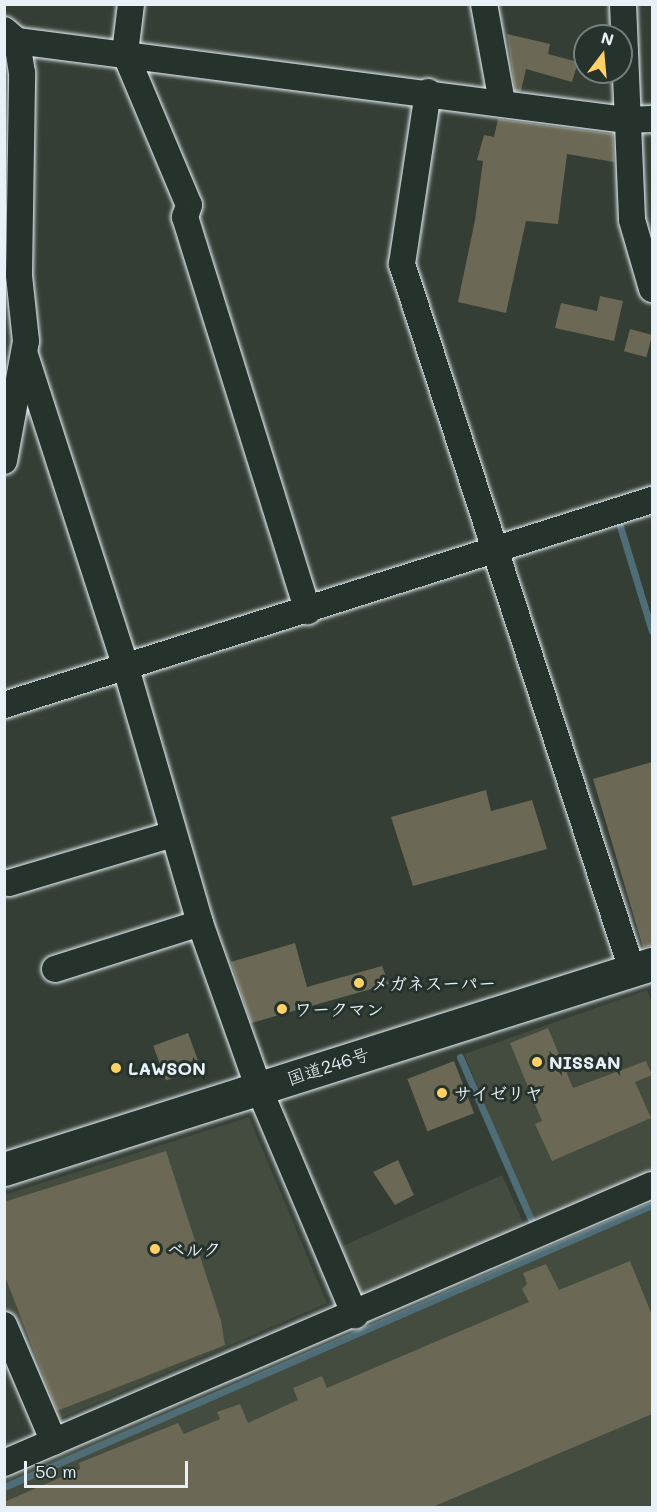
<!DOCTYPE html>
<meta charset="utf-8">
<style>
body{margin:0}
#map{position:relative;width:657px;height:1512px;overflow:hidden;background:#343e35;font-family:Mali,"Klee One",sans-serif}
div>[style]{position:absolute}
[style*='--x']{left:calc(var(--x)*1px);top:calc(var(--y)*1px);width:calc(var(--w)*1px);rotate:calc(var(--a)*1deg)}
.built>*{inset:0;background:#444b3f;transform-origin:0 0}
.stream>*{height:7px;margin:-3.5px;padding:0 3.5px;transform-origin:3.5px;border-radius:3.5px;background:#4f6d76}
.building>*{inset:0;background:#6b6955;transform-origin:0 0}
.roads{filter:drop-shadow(0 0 2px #e8f1f8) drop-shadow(0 0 2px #e8f1f8)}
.minor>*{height:26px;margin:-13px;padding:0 13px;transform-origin:13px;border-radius:13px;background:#26332d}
.trunk>*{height:33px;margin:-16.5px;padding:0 16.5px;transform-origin:16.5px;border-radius:16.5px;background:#26332d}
.dots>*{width:16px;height:16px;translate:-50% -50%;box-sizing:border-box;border:3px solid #26332d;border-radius:50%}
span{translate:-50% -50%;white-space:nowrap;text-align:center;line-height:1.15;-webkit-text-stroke:6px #26332d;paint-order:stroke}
.poi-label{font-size:18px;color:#e8f1f8;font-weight:700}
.left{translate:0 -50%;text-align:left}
.street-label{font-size:18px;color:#e8f1f8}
.frame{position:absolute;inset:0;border:6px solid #e8f1f8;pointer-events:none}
.north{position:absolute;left:573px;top:24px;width:60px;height:60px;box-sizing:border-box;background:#26332d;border:2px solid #747f7e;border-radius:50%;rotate:16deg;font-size:16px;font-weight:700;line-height:24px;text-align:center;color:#e8f1f8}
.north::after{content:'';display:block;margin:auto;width:21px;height:27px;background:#ffd166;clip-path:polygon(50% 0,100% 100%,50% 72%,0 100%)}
.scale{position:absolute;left:24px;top:1461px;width:164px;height:27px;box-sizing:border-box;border:3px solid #e8f1f8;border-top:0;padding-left:8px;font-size:18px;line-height:21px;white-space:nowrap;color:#e8f1f8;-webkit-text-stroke:4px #26332d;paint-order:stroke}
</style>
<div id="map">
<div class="built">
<div style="clip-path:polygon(647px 990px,652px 1003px,652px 1175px,535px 1223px,464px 1054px)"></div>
<div style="clip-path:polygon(249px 1117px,327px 1303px,54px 1421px,5px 1307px,4px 1195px)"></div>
<div style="left:502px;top:1175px;width:55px;height:180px;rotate:66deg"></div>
<div style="clip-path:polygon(652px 1207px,652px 1507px,5px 1508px,4px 1481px)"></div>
</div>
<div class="stream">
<div style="--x:620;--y:526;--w:110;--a:73.1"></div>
<div style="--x:460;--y:1057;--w:182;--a:66.4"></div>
<div style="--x:4;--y:1487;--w:707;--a:-23.52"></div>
</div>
<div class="building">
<div style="clip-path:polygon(507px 34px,550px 44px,548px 54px,578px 62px,572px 82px,526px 69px,521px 91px,515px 91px)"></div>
<div style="clip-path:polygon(498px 119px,613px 134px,614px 162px,567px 154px,558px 224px,526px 221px,506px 313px,458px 302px,475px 220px,483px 161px,477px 160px,484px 135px,494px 137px)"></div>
<div style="clip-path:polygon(600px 296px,623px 301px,614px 341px,555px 328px,561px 303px,597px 311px)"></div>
<div style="left:630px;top:329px;width:23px;height:23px;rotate:15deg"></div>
<div style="clip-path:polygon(652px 762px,652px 946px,643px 947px,593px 779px)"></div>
<div style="clip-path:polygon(486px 790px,491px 811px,532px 800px,547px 849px,413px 886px,391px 817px)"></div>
<div style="clip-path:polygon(295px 943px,307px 987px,382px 966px,389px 984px,251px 1023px,231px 962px)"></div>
<div style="clip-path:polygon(548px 1028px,573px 1088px,646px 1061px,652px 1075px,635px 1082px,651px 1118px,552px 1161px,535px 1124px,542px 1121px,510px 1043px)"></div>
<div style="left:188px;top:1033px;width:37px;height:37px;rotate:70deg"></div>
<div style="left:454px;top:1061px;width:56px;height:50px;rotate:69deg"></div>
<div style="clip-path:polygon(166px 1151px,221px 1321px,225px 1345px,57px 1411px,4px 1274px,4px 1202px)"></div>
<div style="clip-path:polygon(398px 1160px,414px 1195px,395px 1205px,373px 1172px)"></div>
<div style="clip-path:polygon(630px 1261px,652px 1315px,652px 1414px,430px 1508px,4px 1508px,4px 1502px,80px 1469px,79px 1463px,178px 1423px,184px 1434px,220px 1419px,217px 1412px,240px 1404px,248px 1423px,298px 1400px,293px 1388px,322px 1376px,327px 1388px,529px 1302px,522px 1289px,527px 1284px,523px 1273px,546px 1264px,559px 1290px)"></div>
</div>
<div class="roads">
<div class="minor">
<div style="--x:131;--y:4;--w:49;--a:97"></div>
<div style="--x:125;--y:53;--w:165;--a:67.2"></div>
<div style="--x:189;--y:205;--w:13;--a:108"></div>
<div style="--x:185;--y:217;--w:413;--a:72.7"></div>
<div style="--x:484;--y:4;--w:100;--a:79.6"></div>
<div style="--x:623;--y:4;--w:216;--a:87.6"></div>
<div style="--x:632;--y:220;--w:72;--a:73.8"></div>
<div style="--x:4;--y:30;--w:17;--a:40"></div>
<div style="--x:17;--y:41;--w:613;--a:7.4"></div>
<div style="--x:625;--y:120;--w:27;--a:-2"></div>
<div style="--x:428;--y:92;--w:174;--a:98.6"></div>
<div style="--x:402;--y:264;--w:743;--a:71.96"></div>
<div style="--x:25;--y:355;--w:329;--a:72.1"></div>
<div style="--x:126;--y:668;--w:266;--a:73.8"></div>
<div style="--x:200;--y:923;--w:176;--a:70.4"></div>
<div style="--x:259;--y:1089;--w:246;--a:67"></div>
<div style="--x:4;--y:461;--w:122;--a:-79.6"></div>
<div style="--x:26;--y:341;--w:66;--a:-96.1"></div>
<div style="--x:19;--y:275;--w:202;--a:-89.1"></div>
<div style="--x:22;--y:73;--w:32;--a:-99"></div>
<div style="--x:4;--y:705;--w:680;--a:-17.56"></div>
<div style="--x:9;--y:883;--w:171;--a:-16.6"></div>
<div style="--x:55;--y:969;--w:152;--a:-17.6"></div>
<div style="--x:4;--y:1325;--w:127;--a:66.9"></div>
<div style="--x:4;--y:1463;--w:705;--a:-23.22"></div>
</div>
<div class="trunk">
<div style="--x:4;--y:1169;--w:680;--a:-17.56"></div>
</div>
</div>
<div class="dots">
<div style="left:359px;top:983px;background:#ffd166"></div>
<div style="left:282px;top:1009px;background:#ffd166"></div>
<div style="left:537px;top:1062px;background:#ffd166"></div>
<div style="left:116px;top:1068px;background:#ffd166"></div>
<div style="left:442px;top:1093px;background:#ffd166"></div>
<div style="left:155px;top:1249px;background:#ffd166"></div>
</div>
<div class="poi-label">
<span class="left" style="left:371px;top:983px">メガネスーパー</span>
<span class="left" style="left:294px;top:1009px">ワークマン</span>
<span class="left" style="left:549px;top:1062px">NISSAN</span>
<span class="left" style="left:128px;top:1068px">LAWSON</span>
<span class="left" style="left:454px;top:1093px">サイゼリヤ</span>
<span class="left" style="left:167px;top:1249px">ベルク</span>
</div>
<div class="street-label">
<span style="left:328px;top:1066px;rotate:-18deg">国道246号</span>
</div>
<div class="frame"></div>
<div class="north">N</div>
<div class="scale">50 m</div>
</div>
